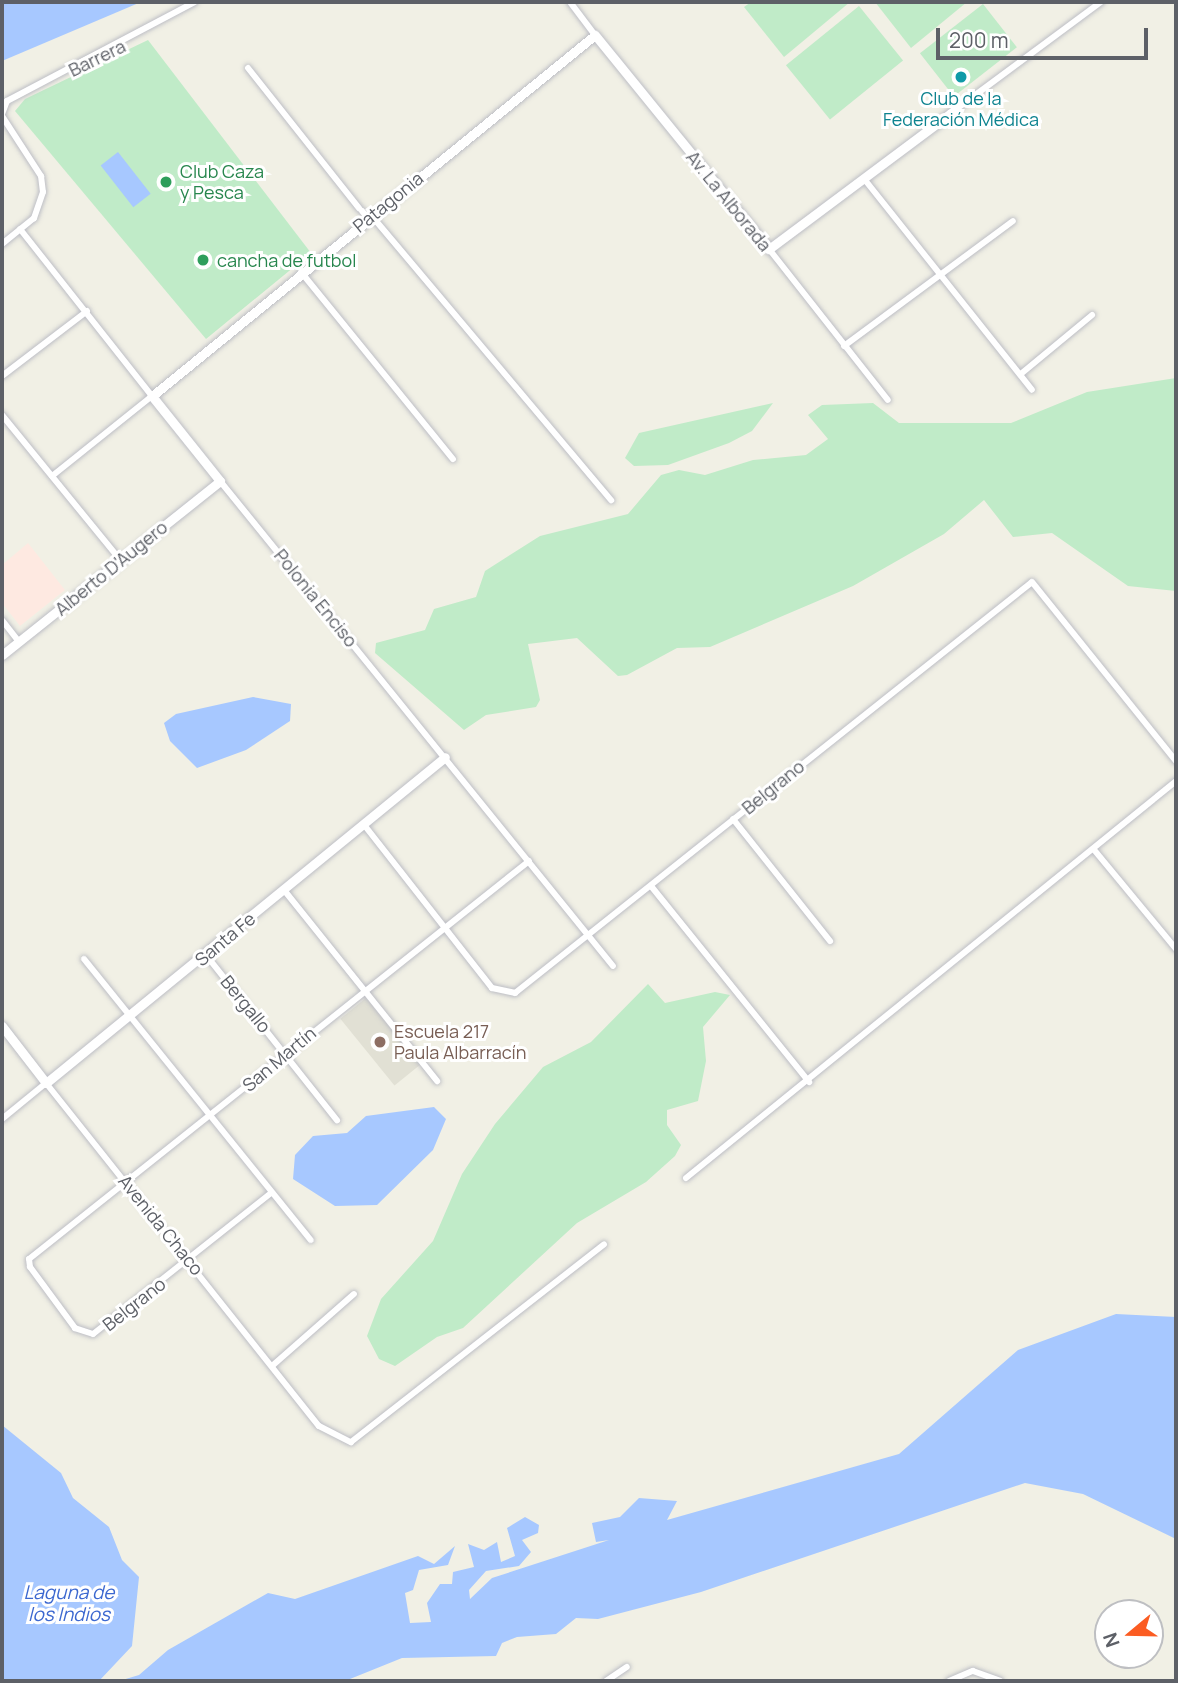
<!DOCTYPE html>
<meta charset="utf-8">
<style>
body{margin:0}
#map{position:relative;width:1178px;height:1683px;overflow:hidden;background:#f1f0e5;font-family:Manrope,sans-serif}
div>[style]{position:absolute}
[style*='--x']{left:calc(var(--x)*1px);top:calc(var(--y)*1px);width:calc(var(--w)*1px);rotate:calc(var(--a)*1deg)}
.education>*{inset:0;background:#e1e0d4;transform-origin:0 0}
.medical>*{inset:0;background:#fee9e1}
.green>*{inset:0;background:#c0ebc8;transform-origin:0 0}
.water>*{inset:0;background:#a7c8ff;transform-origin:0 0}
.roads{filter:drop-shadow(0 0 2px #bdbec5) drop-shadow(0 0 2px #bdbec5)}
.minor>*{height:6px;margin:-3px;padding:0 3px;transform-origin:3px;border-radius:3px;background:#fff}
.secondary>*{height:9px;margin:-4.5px;padding:0 4.5px;transform-origin:4.5px;border-radius:4.5px;background:#fff}
.dots>*{width:19px;height:19px;translate:-50% -50%;box-sizing:border-box;border:4px solid #fff;border-radius:50%}
span{translate:-50% -50%;white-space:nowrap;text-align:center;line-height:1.15;-webkit-text-stroke:6px #fff;paint-order:stroke}
.street-label{font-size:18px;color:#5d6067}
.culture-label{font-size:18px;color:#0d838f}
.leisure-label{font-size:18px;color:#27864d}
.left{translate:0 -50%;text-align:left}
.education-label{font-size:18px;color:#785e54}
.water-label{font-size:19px;color:#3c68d0;font-style:italic}
.frame{position:absolute;inset:0;border:4px solid #5d6067;pointer-events:none}
.north{position:absolute;left:1094px;top:1599px;width:70px;height:70px;box-sizing:border-box;background:#fff;border:2px solid #bebfc2;border-radius:50%;rotate:251deg;font-size:19px;font-weight:700;line-height:28px;text-align:center;color:#5d6067}
.north::after{content:'';display:block;margin:auto;width:24px;height:32px;background:#fb5c22;clip-path:polygon(50% 0,100% 100%,50% 72%,0 100%)}
.scale{position:absolute;left:936px;top:28px;width:212px;height:32px;box-sizing:border-box;border:4px solid #5d6067;border-top:0;padding-left:9px;font-size:21px;line-height:24px;white-space:nowrap;color:#5d6067;-webkit-text-stroke:5px #fff;paint-order:stroke}
</style>
<div id="map">
<div class="education">
<div style="left:366px;top:998px;width:86px;height:33px;rotate:51deg"></div>
</div>
<div class="medical">
<div style="clip-path:polygon(28px 543px,65px 590px,20px 626px,2px 603px,2px 565px)"></div>
</div>
<div class="green">
<div style="clip-path:polygon(751px 2px,850px 2px,784px 57px,744px 7px)"></div>
<div style="clip-path:polygon(875px 2px,967px 2px,911px 48px)"></div>
<div style="left:983px;top:4px;width:55px;height:80px;rotate:52deg"></div>
<div style="left:859px;top:6px;width:70px;height:94px;rotate:51deg"></div>
<div style="clip-path:polygon(148px 40px,311px 253px,206px 339px,15px 111px,25px 99px)"></div>
<div style="clip-path:polygon(1176px 378px,1176px 591px,1128px 586px,1052px 533px,1013px 537px,984px 500px,944px 534px,853px 586px,710px 647px,677px 648px,627px 675px,618px 676px,577px 638px,528px 644px,540px 700px,536px 707px,486px 715px,464px 730px,375px 653px,376px 643px,425px 630px,434px 609px,476px 597px,485px 571px,540px 536px,628px 514px,661px 475px,679px 470px,705px 475px,753px 460px,806px 455px,828px 439px,808px 415px,822px 405px,873px 403px,899px 423px,1011px 423px,1087px 392px)"></div>
<div style="clip-path:polygon(773px 403px,752px 431px,729px 443px,668px 465px,634px 466px,625px 458px,639px 433px)"></div>
<div style="clip-path:polygon(648px 984px,665px 1003px,715px 992px,730px 995px,703px 1027px,706px 1061px,698px 1101px,667px 1110px,667px 1125px,681px 1145px,675px 1156px,646px 1182px,577px 1223px,463px 1328px,437px 1337px,395px 1366px,379px 1359px,367px 1336px,381px 1299px,433px 1241px,462px 1174px,495px 1124px,543px 1067px,591px 1042px)"></div>
</div>
<div class="water">
<div style="clip-path:polygon(2px 2px,141px 2px,2px 61px)"></div>
<div style="left:118px;top:152px;width:53px;height:22px;rotate:52deg"></div>
<div style="clip-path:polygon(253px 697px,291px 704px,290px 721px,246px 750px,197px 768px,170px 741px,164px 723px,176px 714px)"></div>
<div style="clip-path:polygon(434px 1107px,446px 1119px,433px 1150px,377px 1205px,335px 1206px,293px 1179px,295px 1155px,313px 1136px,347px 1133px,366px 1116px)"></div>
<div style="clip-path:polygon(1116px 1314px,1176px 1317px,1176px 1539px,1083px 1494px,1025px 1483px,701px 1592px,598px 1619px,576px 1618px,556px 1634px,517px 1637px,502px 1643px,496px 1656px,402px 1658px,345px 1681px,119px 1681px,139px 1675px,168px 1650px,268px 1593px,295px 1599px,418px 1556px,434px 1564px,455px 1546px,448px 1565px,419px 1570px,413px 1590px,405px 1593px,410px 1623px,431px 1622px,427px 1603px,440px 1584px,452px 1584px,453px 1572px,474px 1567px,468px 1544px,484px 1550px,497px 1542px,501px 1562px,515px 1556px,507px 1528px,525px 1517px,539px 1525px,538px 1533px,522px 1540px,531px 1552px,519px 1566px,486px 1571px,469px 1590px,470px 1599px,492px 1578px,609px 1540px,596px 1542px,592px 1523px,620px 1517px,639px 1498px,677px 1501px,667px 1520px,899px 1454px,1018px 1350px)"></div>
<div style="clip-path:polygon(2px 1425px,61px 1473px,73px 1498px,109px 1527px,122px 1560px,139px 1577px,132px 1646px,99px 1681px,2px 1681px)"></div>
</div>
<div class="roads">
<div class="minor">
<div style="--x:570;--y:2;--w:41;--a:52.9"></div>
<div style="--x:248;--y:68;--w:179;--a:51.6"></div>
<div style="--x:955;--y:110;--w:182;--a:-36.5"></div>
<div style="--x:2;--y:114;--w:14;--a:-69"></div>
<div style="--x:7;--y:101;--w:212;--a:-27.8"></div>
<div style="--x:2;--y:116;--w:72;--a:57"></div>
<div style="--x:41;--y:176;--w:16;--a:83"></div>
<div style="--x:43;--y:192;--w:28;--a:109"></div>
<div style="--x:34;--y:218;--w:41;--a:140.9"></div>
<div style="--x:865;--y:180;--w:268;--a:51.5"></div>
<div style="--x:362;--y:211;--w:9;--a:49"></div>
<div style="--x:371;--y:215;--w:373;--a:49.9"></div>
<div style="--x:20;--y:229;--w:213;--a:51.7"></div>
<div style="--x:152;--y:396;--w:128;--a:141.3"></div>
<div style="--x:769;--y:249;--w:192;--a:51.8"></div>
<div style="--x:301;--y:272;--w:241;--a:50.9"></div>
<div style="--x:844;--y:346;--w:210;--a:-36.5"></div>
<div style="--x:1022;--y:373;--w:91;--a:-39.6"></div>
<div style="--x:2;--y:376;--w:107;--a:-37.4"></div>
<div style="--x:2;--y:415;--w:188;--a:50.8"></div>
<div style="--x:220;--y:481;--w:624;--a:50.98"></div>
<div style="--x:2;--y:620;--w:28;--a:52"></div>
<div style="--x:733;--y:819;--w:156;--a:51.5"></div>
<div style="--x:365;--y:826;--w:206;--a:51.9"></div>
<div style="--x:492;--y:988;--w:24;--a:12"></div>
<div style="--x:515;--y:993;--w:660;--a:-38.48"></div>
<div style="--x:1032;--y:582;--w:230;--a:51.2"></div>
<div style="--x:1095;--y:851;--w:127;--a:50.4"></div>
<div style="--x:651;--y:886;--w:252;--a:51.1"></div>
<div style="--x:284;--y:890;--w:245;--a:51.3"></div>
<div style="--x:206;--y:955;--w:211;--a:51.6"></div>
<div style="--x:84;--y:959;--w:361;--a:51.1"></div>
<div style="--x:2;--y:1119;--w:57;--a:-39.3"></div>
<div style="--x:46;--y:1083;--w:438;--a:51.5"></div>
<div style="--x:319;--y:1426;--w:36;--a:27"></div>
<div style="--x:351;--y:1442;--w:321;--a:-38"></div>
<div style="--x:686;--y:1178;--w:631;--a:-39.01"></div>
<div style="--x:271;--y:1193;--w:227;--a:141.6"></div>
<div style="--x:93;--y:1334;--w:19;--a:-162"></div>
<div style="--x:75;--y:1328;--w:76;--a:-126.4"></div>
<div style="--x:30;--y:1267;--w:8;--a:-97"></div>
<div style="--x:29;--y:1259;--w:639;--a:-38.52"></div>
<div style="--x:272;--y:1366;--w:109;--a:-41.3"></div>
<div style="--x:606;--y:1681;--w:25;--a:-34"></div>
<div style="--x:949;--y:1681;--w:26;--a:-23"></div>
<div style="--x:973;--y:1671;--w:29;--a:20"></div>
</div>
<div class="secondary">
<div style="--x:2;--y:655;--w:279;--a:-38.6"></div>
<div style="--x:220;--y:481;--w:109;--a:-128.7"></div>
<div style="--x:152;--y:396;--w:571;--a:-39.18"></div>
<div style="--x:595;--y:35;--w:276;--a:50.9"></div>
<div style="--x:769;--y:249;--w:232;--a:-36.8"></div>
<div style="--x:2;--y:1026;--w:72;--a:52.3"></div>
<div style="--x:46;--y:1083;--w:515;--a:-39.25"></div>
</div>
</div>
<div class="dots">
<div style="left:961px;top:77px;background:#0f9aa8"></div>
<div style="left:166px;top:182px;background:#2e9e5b"></div>
<div style="left:203px;top:260px;background:#2e9e5b"></div>
<div style="left:380px;top:1042px;background:#8d6e63"></div>
</div>
<div class="street-label">
<span style="left:97px;top:58px;rotate:-26deg">Barrera</span>
<span style="left:729px;top:201px;rotate:51deg">Av. La Alborada</span>
<span style="left:388px;top:202px;rotate:-39deg">Patagonia</span>
<span style="left:111px;top:568px;rotate:-39deg">Alberto D'Augero</span>
<span style="left:316px;top:598px;rotate:51deg">Polonia Enciso</span>
<span style="left:773px;top:787px;rotate:-39deg">Belgrano</span>
<span style="left:225px;top:939px;rotate:-40deg">Santa Fe</span>
<span style="left:246px;top:1004px;rotate:51deg">Bergallo</span>
<span style="left:279px;top:1059px;rotate:-40deg">San Martín</span>
<span style="left:161px;top:1225px;rotate:51deg">Avenida Chaco</span>
<span style="left:134px;top:1304px;rotate:-38deg">Belgrano</span>
</div>
<div class="culture-label">
<span style="left:961px;top:109px">Club de la<br>Federación Médica</span>
</div>
<div class="leisure-label">
<span class="left" style="left:180px;top:182px">Club Caza<br>y Pesca</span>
<span class="left" style="left:217px;top:260px">cancha de futbol</span>
</div>
<div class="education-label">
<span class="left" style="left:394px;top:1042px">Escuela 217<br>Paula Albarracín</span>
</div>
<div class="water-label">
<span style="left:69px;top:1604px">Laguna de<br>los Indios</span>
</div>
<div class="frame"></div>
<div class="north">N</div>
<div class="scale">200 m</div>
</div>
